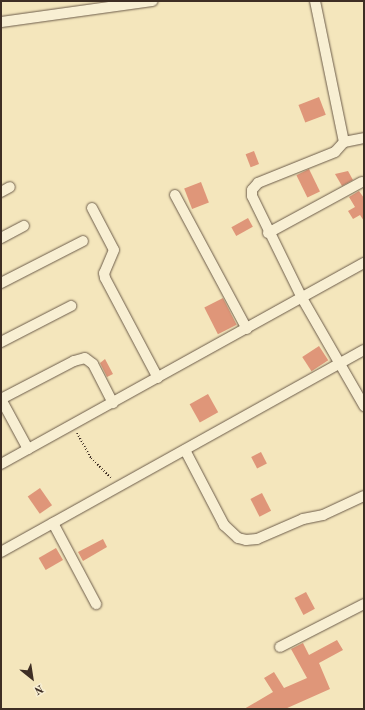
<!DOCTYPE html>
<style>
body{margin:0}
#map{position:relative;width:365px;height:710px;overflow:hidden;background:#f4e6bc;font-family:"Old Standard TT",serif}
div>[style]{position:absolute}
[style*='--x']{left:calc(var(--x)*1px);top:calc(var(--y)*1px);width:calc(var(--w)*1px);rotate:calc(var(--a)*1deg)}
.building>*{inset:0;background:#df9679;transform-origin:0 0}
.path>*{height:2px;margin-top:-1px;transform-origin:0;background:repeating-linear-gradient(90deg,#3e2e24 0 1px,transparent 0 3px)}
.roads{filter:drop-shadow(0 0 1px #6c5c4a) drop-shadow(0 0 1px #6c5c4a)}
.street>*{height:10px;margin:-5px;padding:0 5px;transform-origin:5px;border-radius:5px;background:#f8efd3}
span{translate:-50% -50%;white-space:nowrap;text-align:center;line-height:1.15;-webkit-text-stroke:3.5px #f8efd3;paint-order:stroke}
.frame{position:absolute;inset:0;border:2px solid #3e2e24;pointer-events:none}
.north{position:absolute;left:12px;top:658px;width:40px;height:40px;-webkit-text-stroke:3px #f8efd3;paint-order:stroke;rotate:150deg;font-size:11px;font-weight:700;line-height:16px;text-align:center;color:#3e2e24}
.north::after{content:'';display:block;margin:auto;width:14px;height:18px;background:#3e2e24;clip-path:polygon(50% 0,100% 100%,50% 72%,0 100%)}
</style>
<div id="map">
<div class="building">
<div style="left:319px;top:97px;width:19px;height:22px;rotate:69deg"></div>
<div style="left:254px;top:151px;width:14px;height:9px;rotate:69deg"></div>
<div style="left:309px;top:169px;width:25px;height:14px;rotate:64deg"></div>
<div style="clip-path:polygon(348px 171px,353px 180px,342px 186px,335px 174px)"></div>
<div style="left:201px;top:182px;width:22px;height:18px;rotate:69deg"></div>
<div style="clip-path:polygon(359px 191px,364px 198px,364px 221px,360px 215px,353px 219px,348px 211px,355px 207px,349px 197px)"></div>
<div style="left:248px;top:218px;width:10px;height:19px;rotate:61deg"></div>
<div style="left:223px;top:298px;width:30px;height:21px;rotate:63deg"></div>
<div style="left:319px;top:346px;width:17px;height:20px;rotate:57deg"></div>
<div style="clip-path:polygon(105px 359px,113px 374px,107px 377px,100px 363px)"></div>
<div style="left:208px;top:394px;width:21px;height:21px;rotate:61deg"></div>
<div style="left:261px;top:452px;width:13px;height:11px;rotate:63deg"></div>
<div style="left:40px;top:488px;width:21px;height:15px;rotate:55deg"></div>
<div style="left:262px;top:493px;width:20px;height:13px;rotate:63deg"></div>
<div style="clip-path:polygon(103px 539px,107px 547px,83px 561px,78px 552px)"></div>
<div style="left:56px;top:548px;width:14px;height:20px;rotate:60deg"></div>
<div style="left:306px;top:592px;width:19px;height:13px;rotate:62deg"></div>
<div style="clip-path:polygon(337px 640px,343px 650px,319px 663px,330px 689px,285px 709px,244px 709px,273px 692px,264px 678px,274px 672px,284px 688px,307px 678px,291px 649px,303px 643px,309px 655px)"></div>
</div>
<div class="path">
<div style="--x:77;--y:433;--w:29;--a:61"></div>
<div style="--x:91;--y:458;--w:28;--a:45"></div>
</div>
<div class="roads">
<div class="street">
<div style="--x:315;--y:1;--w:144;--a:78.4"></div>
<div style="--x:344;--y:142;--w:13;--a:132"></div>
<div style="--x:335;--y:152;--w:83;--a:158.1"></div>
<div style="--x:258;--y:183;--w:9;--a:131"></div>
<div style="--x:252;--y:190;--w:6;--a:90"></div>
<div style="--x:252;--y:196;--w:114;--a:63.9"></div>
<div style="--x:302;--y:298;--w:125;--a:60.1"></div>
<div style="--x:1;--y:22;--w:153;--a:-7.9"></div>
<div style="--x:344;--y:142;--w:20;--a:-11"></div>
<div style="--x:1;--y:192;--w:10;--a:-29"></div>
<div style="--x:175;--y:195;--w:152;--a:61.8"></div>
<div style="--x:92;--y:208;--w:47;--a:62.4"></div>
<div style="--x:114;--y:250;--w:25;--a:113"></div>
<div style="--x:104;--y:273;--w:5;--a:79"></div>
<div style="--x:105;--y:278;--w:113;--a:62.1"></div>
<div style="--x:268;--y:233;--w:107;--a:-28.5"></div>
<div style="--x:1;--y:238;--w:26;--a:-28"></div>
<div style="--x:1;--y:283;--w:92;--a:-27.1"></div>
<div style="--x:1;--y:342;--w:79;--a:-27.2"></div>
<div style="--x:28;--y:449;--w:57;--a:-118.4"></div>
<div style="--x:1;--y:399;--w:82;--a:-27.5"></div>
<div style="--x:74;--y:361;--w:11;--a:-15"></div>
<div style="--x:85;--y:358;--w:10;--a:37"></div>
<div style="--x:93;--y:364;--w:44;--a:62.9"></div>
<div style="--x:185;--y:450;--w:85;--a:62.5"></div>
<div style="--x:224;--y:525;--w:19;--a:43"></div>
<div style="--x:238;--y:538;--w:8;--a:14"></div>
<div style="--x:246;--y:540;--w:11;--a:-5"></div>
<div style="--x:257;--y:539;--w:50;--a:-23.5"></div>
<div style="--x:303;--y:519;--w:20;--a:-11"></div>
<div style="--x:323;--y:515;--w:45;--a:-24.9"></div>
<div style="--x:1;--y:464;--w:415;--a:-29"></div>
<div style="--x:53;--y:523;--w:92;--a:62"></div>
<div style="--x:1;--y:552;--w:415;--a:-29.1"></div>
<div style="--x:280;--y:647;--w:94;--a:-27.1"></div>
</div>
</div>
<div class="frame"></div>
<div class="north">N</div>
</div>
